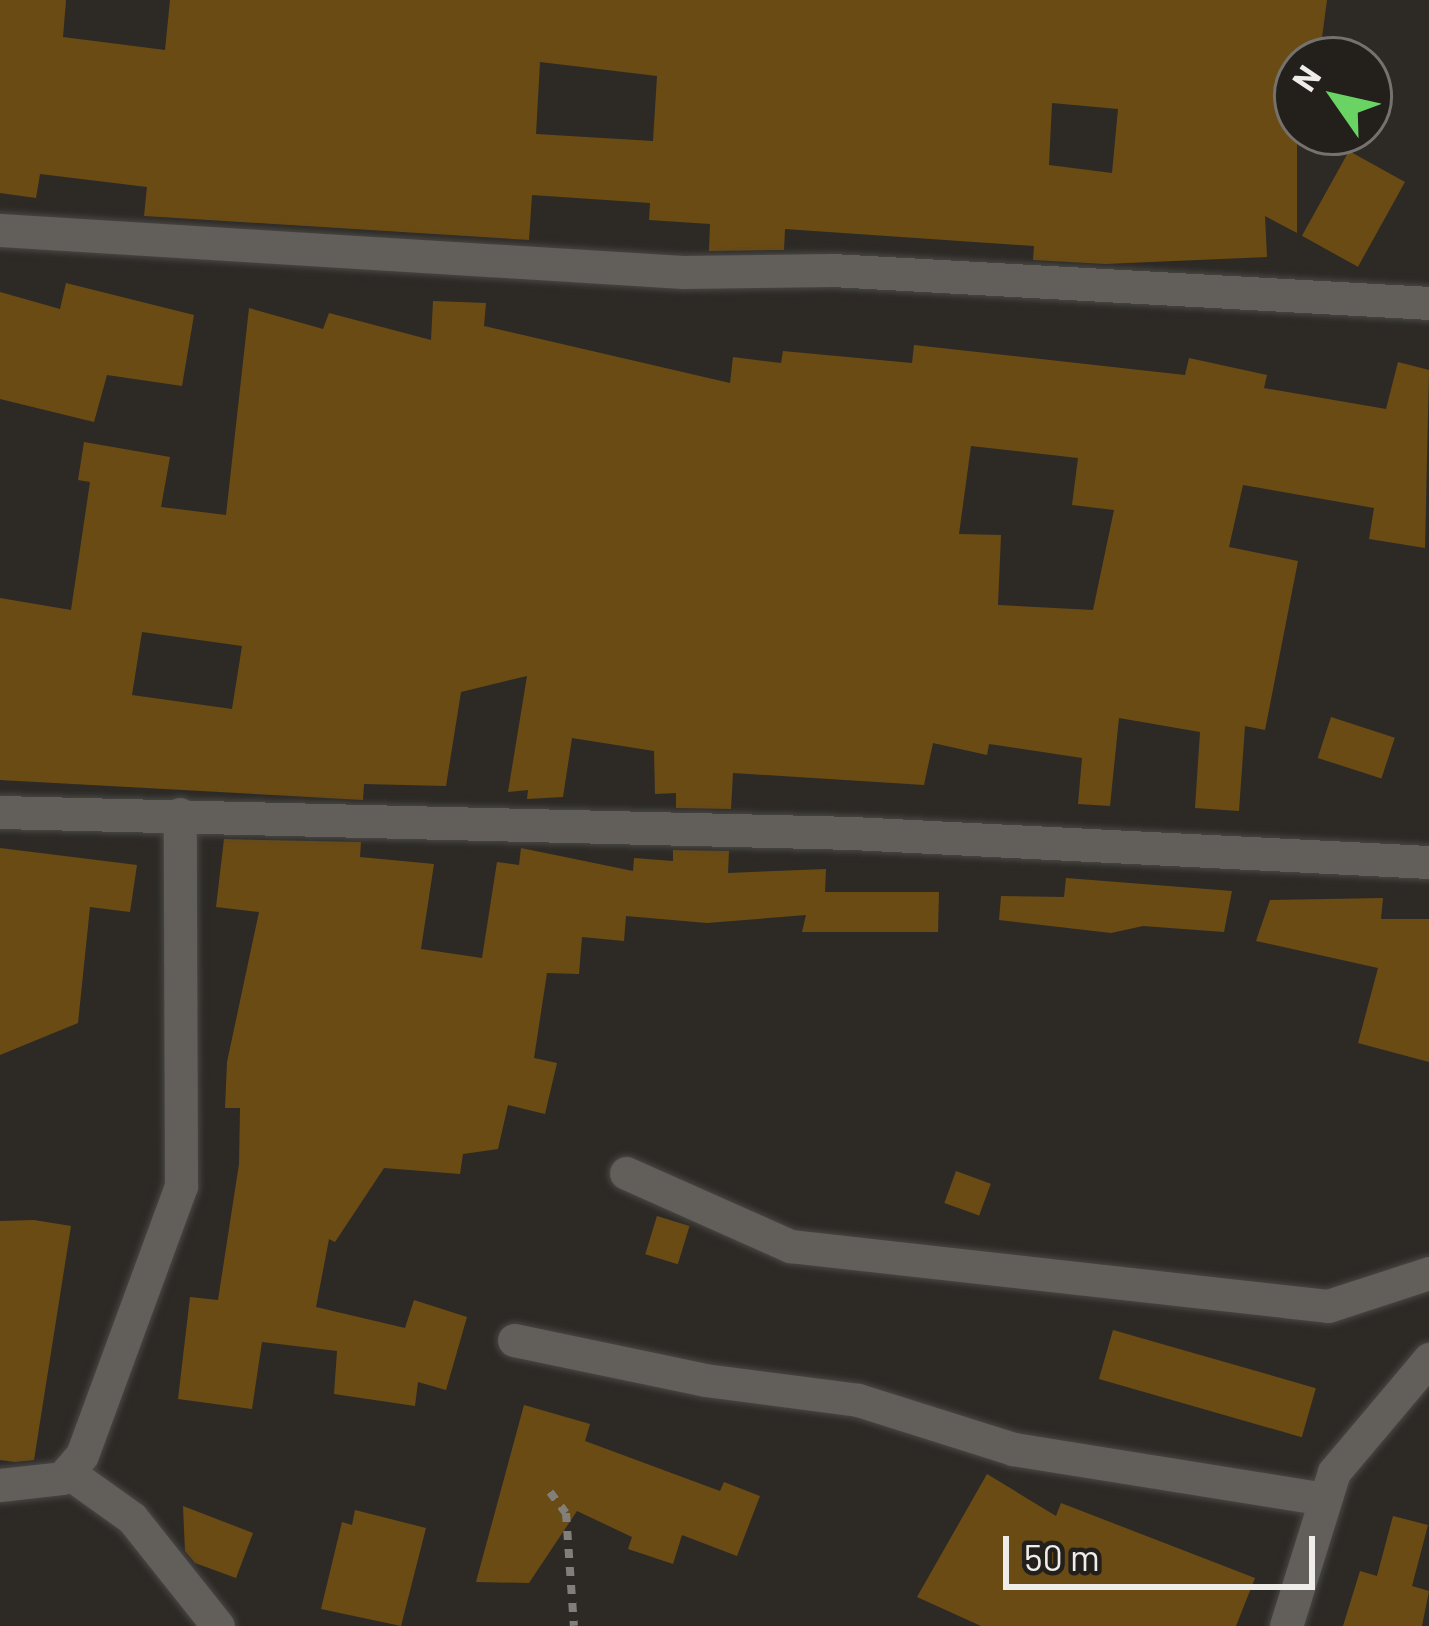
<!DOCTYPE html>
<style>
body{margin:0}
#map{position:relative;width:1429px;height:1626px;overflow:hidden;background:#2d2a26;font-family:Barlow,sans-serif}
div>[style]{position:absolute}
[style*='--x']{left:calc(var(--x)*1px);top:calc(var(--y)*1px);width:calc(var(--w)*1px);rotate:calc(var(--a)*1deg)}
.building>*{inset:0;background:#6b4b14;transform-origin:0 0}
.path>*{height:8px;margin-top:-4px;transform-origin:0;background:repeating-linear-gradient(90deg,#817f7b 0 9px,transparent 0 18px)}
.roads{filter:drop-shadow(0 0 3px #494744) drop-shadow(0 0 3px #494744)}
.minor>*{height:33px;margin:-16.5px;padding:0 16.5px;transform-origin:16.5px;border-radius:16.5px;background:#625f5a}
.tertiary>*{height:33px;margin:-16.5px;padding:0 16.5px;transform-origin:16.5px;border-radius:16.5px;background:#625f5a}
span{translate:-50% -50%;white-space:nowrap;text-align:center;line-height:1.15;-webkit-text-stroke:9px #23201c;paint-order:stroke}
.north{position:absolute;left:1273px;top:36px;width:120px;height:120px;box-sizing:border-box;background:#23201c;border:3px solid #75726e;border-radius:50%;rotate:304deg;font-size:33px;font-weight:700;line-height:48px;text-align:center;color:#efedea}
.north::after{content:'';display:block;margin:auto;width:42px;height:54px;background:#69d464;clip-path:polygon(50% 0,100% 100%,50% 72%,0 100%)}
.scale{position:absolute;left:1003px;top:1536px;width:312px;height:54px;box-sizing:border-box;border:6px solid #efedea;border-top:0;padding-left:15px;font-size:36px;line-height:42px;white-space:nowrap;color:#efedea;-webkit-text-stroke:9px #23201c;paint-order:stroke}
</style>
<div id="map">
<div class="building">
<div style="clip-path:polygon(evenodd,0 0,66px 0,63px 37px,165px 50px,170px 0,1327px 0,1319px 60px,1297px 60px,1297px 233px,1265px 216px,1267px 257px,1105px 264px,1033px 260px,1034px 246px,785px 229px,784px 250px,709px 251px,710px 224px,649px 220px,650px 203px,532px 195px,529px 240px,144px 216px,147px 187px,40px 174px,36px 198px,0 193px,0 0,540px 62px,657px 76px,653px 141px,536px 134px,540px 62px,0 0,1052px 103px,1118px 109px,1112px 173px,1049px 165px,1052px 103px)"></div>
<div style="left:1349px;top:151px;width:64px;height:97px;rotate:29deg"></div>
<div style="clip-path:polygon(66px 283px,194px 315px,182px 386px,107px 375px,94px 422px,0 399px,0 292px,60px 309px)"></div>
<div style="clip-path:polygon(evenodd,433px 301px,486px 303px,484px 326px,730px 383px,733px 357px,781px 363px,783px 351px,912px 363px,914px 345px,1185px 375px,1189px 358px,1267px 375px,1264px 388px,1386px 409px,1398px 362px,1429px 370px,1425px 548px,1369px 539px,1374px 508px,1243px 485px,1229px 547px,1298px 561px,1265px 730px,1245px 726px,1239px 811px,1195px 808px,1200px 732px,1119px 718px,1110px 806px,1078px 804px,1082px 758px,989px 744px,987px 755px,933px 743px,924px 785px,733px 773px,731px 809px,676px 808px,676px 793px,655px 794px,654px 751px,572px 738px,563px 797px,527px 799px,528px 790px,508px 792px,527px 676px,461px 692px,446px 786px,364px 784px,363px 800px,0 780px,0 598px,71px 610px,90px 482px,78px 480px,84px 442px,170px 457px,161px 507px,226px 515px,249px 308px,323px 329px,329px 313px,431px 340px,433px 301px,971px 446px,1078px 458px,1072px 505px,1114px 510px,1093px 610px,998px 605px,1001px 535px,959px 534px,971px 446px,433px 301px,142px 632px,242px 646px,232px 709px,132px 695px,142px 632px)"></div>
<div style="left:1331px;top:717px;width:67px;height:43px;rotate:18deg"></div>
<div style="clip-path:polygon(224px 839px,361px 842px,360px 857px,434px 864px,421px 949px,482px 958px,497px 862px,519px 865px,521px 848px,633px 871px,634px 858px,673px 861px,673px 850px,729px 851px,728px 873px,826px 869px,825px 892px,939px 892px,938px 932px,802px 932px,806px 915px,707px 923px,626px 916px,624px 941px,582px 937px,579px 974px,547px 973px,534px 1058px,557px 1063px,545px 1114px,508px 1105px,498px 1149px,463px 1154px,460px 1174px,384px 1168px,335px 1242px,329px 1239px,316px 1307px,405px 1328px,414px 1300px,467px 1317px,446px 1390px,418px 1382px,415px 1406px,334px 1394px,337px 1351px,262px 1342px,252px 1409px,178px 1399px,190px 1297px,218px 1300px,239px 1164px,240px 1108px,225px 1108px,227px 1062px,259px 912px,216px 907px)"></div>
<div style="clip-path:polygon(0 848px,137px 865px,130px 912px,90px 907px,78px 1023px,0 1055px)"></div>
<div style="clip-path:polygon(1066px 878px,1232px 891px,1224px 932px,1143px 926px,1111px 933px,999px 920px,1001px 896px,1064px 897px)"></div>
<div style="clip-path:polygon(1383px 898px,1381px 919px,1429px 919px,1429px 1062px,1358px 1043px,1378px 968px,1256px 941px,1270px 900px)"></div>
<div style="left:956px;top:1171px;width:37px;height:34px;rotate:20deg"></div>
<div style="left:657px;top:1216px;width:34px;height:40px;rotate:17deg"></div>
<div style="clip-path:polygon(34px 1220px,71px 1226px,34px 1460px,15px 1462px,0 1460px,0 1221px)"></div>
<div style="left:1113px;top:1330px;width:211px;height:51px;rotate:16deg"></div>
<div style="clip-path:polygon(524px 1405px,590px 1424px,585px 1441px,720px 1491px,724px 1482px,760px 1496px,737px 1556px,682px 1535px,673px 1564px,628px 1549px,632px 1537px,577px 1511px,529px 1583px,476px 1582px)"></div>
<div style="clip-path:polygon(987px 1474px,1056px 1516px,1061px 1503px,1255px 1578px,1236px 1626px,981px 1626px,917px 1597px)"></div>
<div style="clip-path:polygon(183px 1506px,253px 1533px,236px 1578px,195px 1563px,185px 1551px)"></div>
<div style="clip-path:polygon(355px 1510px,426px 1528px,401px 1626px,321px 1609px,342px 1522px,352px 1525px)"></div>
<div style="clip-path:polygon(1393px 1516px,1428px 1525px,1412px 1586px,1429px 1591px,1422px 1626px,1343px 1626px,1360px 1571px,1377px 1576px)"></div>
</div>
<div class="path">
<div style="--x:550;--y:1492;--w:26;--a:53"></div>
<div style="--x:566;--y:1513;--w:113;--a:86"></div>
</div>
<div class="roads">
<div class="minor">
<div style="--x:0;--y:230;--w:684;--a:3.52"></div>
<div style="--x:683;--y:272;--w:149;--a:-0.8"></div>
<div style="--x:832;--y:270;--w:598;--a:3.16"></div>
<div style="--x:626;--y:1173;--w:180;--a:24"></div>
<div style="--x:790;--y:1246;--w:541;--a:6.36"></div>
<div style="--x:1328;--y:1306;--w:106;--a:-18.1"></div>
<div style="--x:514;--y:1340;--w:195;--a:11.8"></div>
<div style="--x:705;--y:1380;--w:154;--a:7.4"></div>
<div style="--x:858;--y:1400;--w:163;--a:17.5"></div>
<div style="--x:1013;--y:1449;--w:315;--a:9.1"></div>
<div style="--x:69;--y:1473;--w:77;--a:35.5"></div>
<div style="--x:132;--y:1518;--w:138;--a:51.5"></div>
<div style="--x:0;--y:1485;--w:62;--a:-6.4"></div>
<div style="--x:62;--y:1478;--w:30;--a:-49"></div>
<div style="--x:82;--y:1455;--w:287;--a:-69.8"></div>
<div style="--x:181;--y:1186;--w:372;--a:-90.2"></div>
<div style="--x:1286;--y:1626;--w:161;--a:-72.7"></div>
<div style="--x:1334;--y:1472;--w:148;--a:-49.9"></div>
</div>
<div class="tertiary">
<div style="--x:0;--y:812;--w:852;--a:1.41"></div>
<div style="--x:852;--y:833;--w:578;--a:2.88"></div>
</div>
</div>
<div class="north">N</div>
<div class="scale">50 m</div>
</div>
